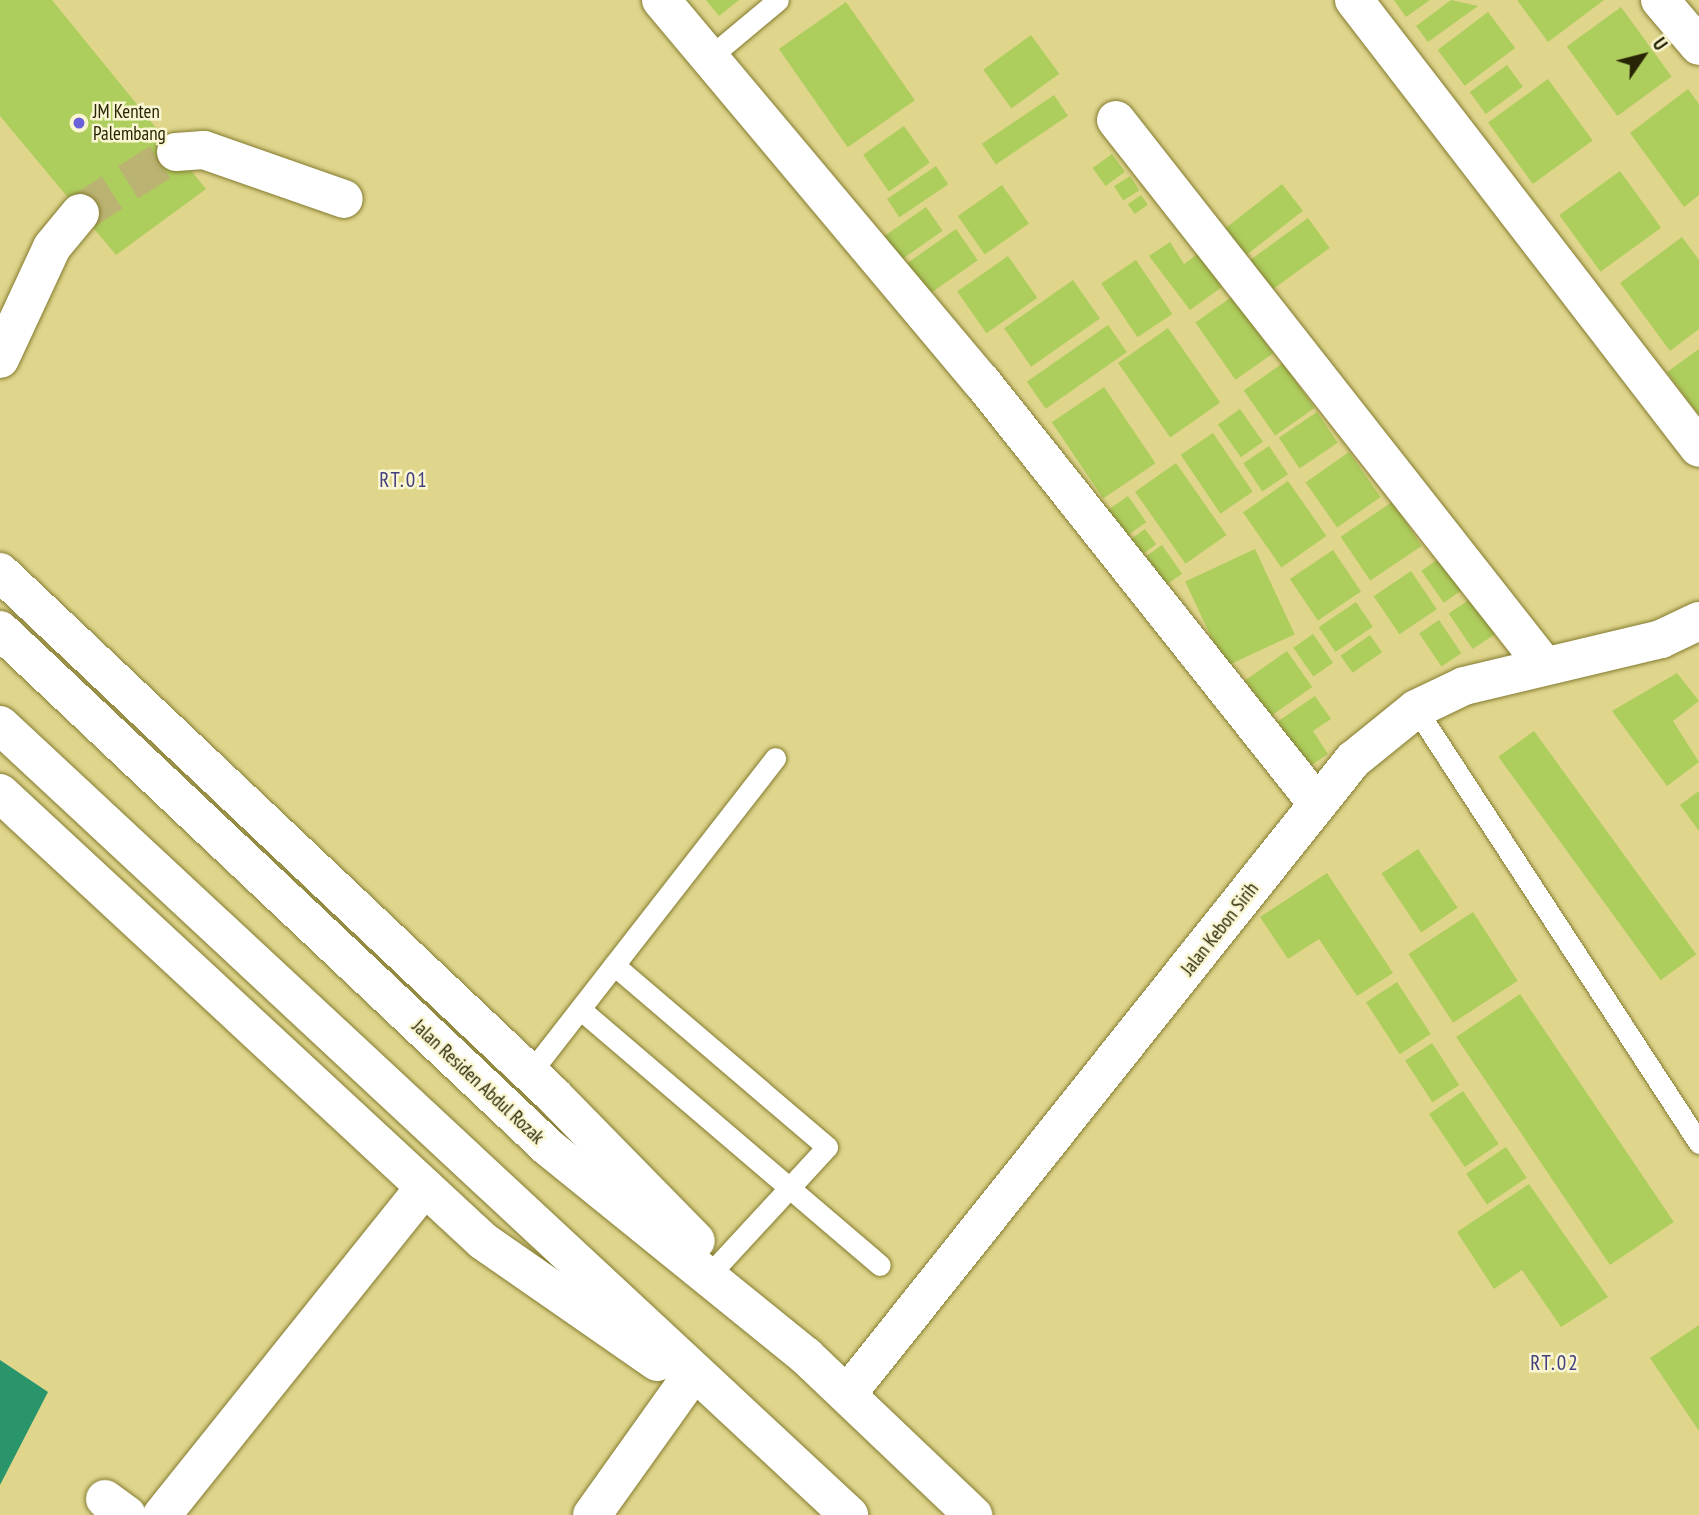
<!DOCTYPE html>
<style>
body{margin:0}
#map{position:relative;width:1699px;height:1515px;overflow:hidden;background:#dfd68c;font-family:"PT Sans Narrow",sans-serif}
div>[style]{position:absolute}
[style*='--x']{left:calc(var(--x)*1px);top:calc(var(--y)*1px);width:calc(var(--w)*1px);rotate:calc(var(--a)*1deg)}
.water>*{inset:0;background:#2a956b}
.building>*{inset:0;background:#adcd5d;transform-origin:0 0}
.minor-tunnel>*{height:38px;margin-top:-19px;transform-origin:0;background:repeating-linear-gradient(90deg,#bab371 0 38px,transparent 0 57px)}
.roads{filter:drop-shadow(0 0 2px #847b31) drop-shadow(0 0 2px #847b31)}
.service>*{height:21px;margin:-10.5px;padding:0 10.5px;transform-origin:10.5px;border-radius:10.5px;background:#fff}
.minor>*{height:38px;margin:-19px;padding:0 19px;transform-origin:19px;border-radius:19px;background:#fff}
.trunk>*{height:38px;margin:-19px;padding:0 19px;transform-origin:19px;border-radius:19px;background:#fff}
.dots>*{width:19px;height:19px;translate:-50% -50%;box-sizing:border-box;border:4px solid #faf6d2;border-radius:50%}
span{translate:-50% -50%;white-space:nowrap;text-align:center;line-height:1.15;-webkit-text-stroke:5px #faf6d2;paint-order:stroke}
.poi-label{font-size:19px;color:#282505}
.left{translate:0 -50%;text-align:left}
.street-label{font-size:19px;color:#282505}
.neighbourhood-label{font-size:21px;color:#423f7c;letter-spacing:2px}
.north{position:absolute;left:1608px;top:21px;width:70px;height:70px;-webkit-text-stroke:5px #faf6d2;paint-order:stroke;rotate:55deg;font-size:19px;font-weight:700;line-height:28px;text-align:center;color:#282505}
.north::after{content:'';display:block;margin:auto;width:24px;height:32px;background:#282505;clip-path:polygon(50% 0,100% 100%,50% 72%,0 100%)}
</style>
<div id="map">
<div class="water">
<div style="clip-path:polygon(0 1360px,48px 1392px,0 1485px)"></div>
</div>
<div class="building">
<div style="clip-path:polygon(0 0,52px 0,206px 189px,116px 255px,0 116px)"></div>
<div style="clip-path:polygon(706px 0,739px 0,719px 16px)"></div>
<div style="clip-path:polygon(1394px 0,1430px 0,1406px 17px)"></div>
<div style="clip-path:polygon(1451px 0,1478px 6px,1428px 42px,1416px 26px)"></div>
<div style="clip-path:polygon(1517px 0,1604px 0,1548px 42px)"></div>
<div style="left:846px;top:2px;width:120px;height:82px;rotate:55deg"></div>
<div style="left:1621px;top:7px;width:86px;height:67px;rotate:54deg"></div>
<div style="left:1488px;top:12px;width:45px;height:63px;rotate:53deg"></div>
<div style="left:1031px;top:35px;width:48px;height:59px;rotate:54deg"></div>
<div style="left:1507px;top:65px;width:27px;height:46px;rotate:54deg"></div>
<div style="left:1548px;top:79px;width:76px;height:74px;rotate:54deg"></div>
<div style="clip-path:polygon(1688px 89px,1699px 104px,1699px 195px,1684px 207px,1630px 133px)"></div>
<div style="left:1054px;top:95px;width:25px;height:87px;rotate:56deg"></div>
<div style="left:904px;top:126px;width:45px;height:50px;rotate:55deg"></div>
<div style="left:1112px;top:154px;width:22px;height:24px;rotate:54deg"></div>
<div style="left:936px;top:166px;width:22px;height:59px;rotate:56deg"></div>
<div style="left:1620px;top:171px;width:70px;height:75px;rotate:54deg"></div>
<div style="left:1130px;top:176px;width:17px;height:19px;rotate:57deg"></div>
<div style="left:1282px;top:184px;width:34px;height:80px;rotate:52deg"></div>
<div style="left:1002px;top:185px;width:47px;height:54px;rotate:55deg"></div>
<div style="left:1141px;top:195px;width:12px;height:16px;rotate:55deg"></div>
<div style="left:926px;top:207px;width:29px;height:52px;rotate:55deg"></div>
<div style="left:1308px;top:218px;width:37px;height:77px;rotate:54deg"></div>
<div style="left:956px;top:229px;width:38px;height:60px;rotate:55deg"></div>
<div style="clip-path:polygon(1682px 237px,1699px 260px,1699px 329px,1670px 351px,1620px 283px)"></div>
<div style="clip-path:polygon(1170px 242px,1184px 264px,1199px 253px,1222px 287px,1190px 310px,1149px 256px)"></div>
<div style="left:1008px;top:256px;width:51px;height:62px;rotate:55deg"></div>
<div style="left:1136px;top:260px;width:65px;height:42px;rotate:56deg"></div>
<div style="left:1073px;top:280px;width:47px;height:84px;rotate:55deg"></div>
<div style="left:1233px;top:296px;width:70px;height:46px;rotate:55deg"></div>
<div style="left:1108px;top:325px;width:33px;height:99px;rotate:55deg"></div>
<div style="left:1168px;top:328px;width:91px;height:61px;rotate:55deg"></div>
<div style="clip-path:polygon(1699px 349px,1699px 415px,1667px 372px)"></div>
<div style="left:1283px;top:363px;width:55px;height:48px;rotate:55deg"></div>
<div style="left:1104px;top:387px;width:92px;height:63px;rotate:56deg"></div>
<div style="left:1240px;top:409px;width:40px;height:27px;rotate:55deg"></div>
<div style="left:1317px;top:412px;width:37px;height:46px;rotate:56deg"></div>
<div style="left:1213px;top:433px;width:71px;height:39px;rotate:56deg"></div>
<div style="left:1269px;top:446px;width:34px;height:31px;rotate:56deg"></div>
<div style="left:1349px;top:452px;width:55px;height:53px;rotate:55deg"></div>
<div style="left:1176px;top:463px;width:88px;height:50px;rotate:55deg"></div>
<div style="left:1288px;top:481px;width:67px;height:55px;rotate:55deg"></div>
<div style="left:1128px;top:496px;width:32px;height:25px;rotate:55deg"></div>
<div style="left:1392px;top:502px;width:53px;height:62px;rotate:56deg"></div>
<div style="left:1145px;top:529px;width:19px;height:24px;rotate:54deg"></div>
<div style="left:1162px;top:545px;width:35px;height:26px;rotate:55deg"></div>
<div style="left:1255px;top:549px;width:94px;height:77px;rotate:65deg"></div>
<div style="left:1333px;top:550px;width:50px;height:52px;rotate:56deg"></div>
<div style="left:1441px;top:557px;width:39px;height:24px;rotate:55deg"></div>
<div style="left:1411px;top:571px;width:46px;height:45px;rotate:56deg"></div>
<div style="left:1476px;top:595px;width:43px;height:33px;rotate:56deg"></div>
<div style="left:1356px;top:602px;width:30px;height:45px;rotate:56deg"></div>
<div style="left:1439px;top:620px;width:40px;height:24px;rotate:56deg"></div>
<div style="left:1313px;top:634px;width:35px;height:24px;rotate:55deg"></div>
<div style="left:1370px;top:635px;width:21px;height:36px;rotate:55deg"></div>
<div style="left:1287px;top:651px;width:44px;height:51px;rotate:55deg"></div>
<div style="clip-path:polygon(1677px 673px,1699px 701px,1673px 721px,1699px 762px,1667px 786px,1612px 711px)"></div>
<div style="clip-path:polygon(1315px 696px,1331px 719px,1313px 731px,1328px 754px,1304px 770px,1277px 722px)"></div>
<div style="left:1534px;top:731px;width:276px;height:44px;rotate:54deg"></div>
<div style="clip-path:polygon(1699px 791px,1699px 831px,1680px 805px)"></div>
<div style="left:1418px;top:849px;width:71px;height:44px;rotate:56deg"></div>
<div style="clip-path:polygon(1327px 873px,1393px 973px,1357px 996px,1319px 939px,1288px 959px,1260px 917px)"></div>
<div style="left:1473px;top:912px;width:82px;height:77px;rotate:57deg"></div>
<div style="left:1397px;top:982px;width:62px;height:37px;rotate:57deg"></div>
<div style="left:1520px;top:994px;width:275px;height:77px;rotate:56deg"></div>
<div style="left:1432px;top:1043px;width:50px;height:32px;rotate:57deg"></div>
<div style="left:1463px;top:1091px;width:64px;height:41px;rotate:56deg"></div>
<div style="left:1506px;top:1147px;width:37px;height:48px;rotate:56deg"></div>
<div style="clip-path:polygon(1529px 1184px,1608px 1297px,1561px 1327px,1522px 1270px,1494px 1289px,1457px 1232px)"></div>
<div style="clip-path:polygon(1699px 1325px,1699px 1431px,1650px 1358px)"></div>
</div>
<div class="minor-tunnel">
<div style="--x:80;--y:213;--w:114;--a:-32.4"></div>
</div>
<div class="roads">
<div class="service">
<div style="--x:711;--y:56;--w:87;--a:-39.9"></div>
<div style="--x:1416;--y:709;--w:518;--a:56.89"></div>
<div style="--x:614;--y:965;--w:280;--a:40.5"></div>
<div style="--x:827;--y:1147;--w:159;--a:132.7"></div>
<div style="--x:580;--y:1009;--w:394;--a:40.5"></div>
<div style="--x:530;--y:1073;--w:399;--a:-52.1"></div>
</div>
<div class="minor">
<div style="--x:661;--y:0;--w:499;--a:50"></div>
<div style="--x:982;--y:382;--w:535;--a:51.52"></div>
<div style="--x:1354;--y:0;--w:565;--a:52.4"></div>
<div style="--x:1660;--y:0;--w:60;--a:49.7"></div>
<div style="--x:1116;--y:120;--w:692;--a:51.87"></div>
<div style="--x:176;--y:152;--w:28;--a:-4"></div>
<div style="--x:204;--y:150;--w:148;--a:19.3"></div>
<div style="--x:0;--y:359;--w:123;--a:-65.1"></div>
<div style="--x:52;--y:247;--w:44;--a:-50.5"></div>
<div style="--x:848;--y:1393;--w:810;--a:-51.42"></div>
<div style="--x:1353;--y:760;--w:81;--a:-39"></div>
<div style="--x:1416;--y:709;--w:53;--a:-25.6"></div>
<div style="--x:1464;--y:686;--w:203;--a:-13.4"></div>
<div style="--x:1661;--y:639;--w:42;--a:-25.3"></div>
<div style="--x:105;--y:1499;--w:27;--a:36"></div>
<div style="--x:162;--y:1515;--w:420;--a:-51.3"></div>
<div style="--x:592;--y:1515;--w:162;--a:-54.5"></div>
</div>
<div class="trunk">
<div style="--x:0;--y:572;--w:761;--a:43.4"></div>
<div style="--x:553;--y:1095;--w:204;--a:45.6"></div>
<div style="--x:0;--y:630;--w:755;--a:43.34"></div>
<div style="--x:549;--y:1148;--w:331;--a:39"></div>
<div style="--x:806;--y:1356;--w:231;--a:43.6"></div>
<div style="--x:0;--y:725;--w:1160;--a:42.94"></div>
<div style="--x:0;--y:793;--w:659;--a:42.85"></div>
<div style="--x:483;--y:1241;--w:212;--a:34.8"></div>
</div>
</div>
<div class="dots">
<div style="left:79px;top:123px;background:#6b61db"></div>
</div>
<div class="poi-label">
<span class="left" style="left:93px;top:123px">JM Kenten<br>Palembang</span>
</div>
<div class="street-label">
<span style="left:1220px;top:929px;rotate:-52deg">Jalan Kebon Sirih</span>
<span style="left:478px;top:1082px;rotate:43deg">Jalan Residen Abdul Rozak</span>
</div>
<div class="neighbourhood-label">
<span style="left:404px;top:480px">RT.01</span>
<span style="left:1555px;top:1363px">RT.02</span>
</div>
<div class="north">U</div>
</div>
